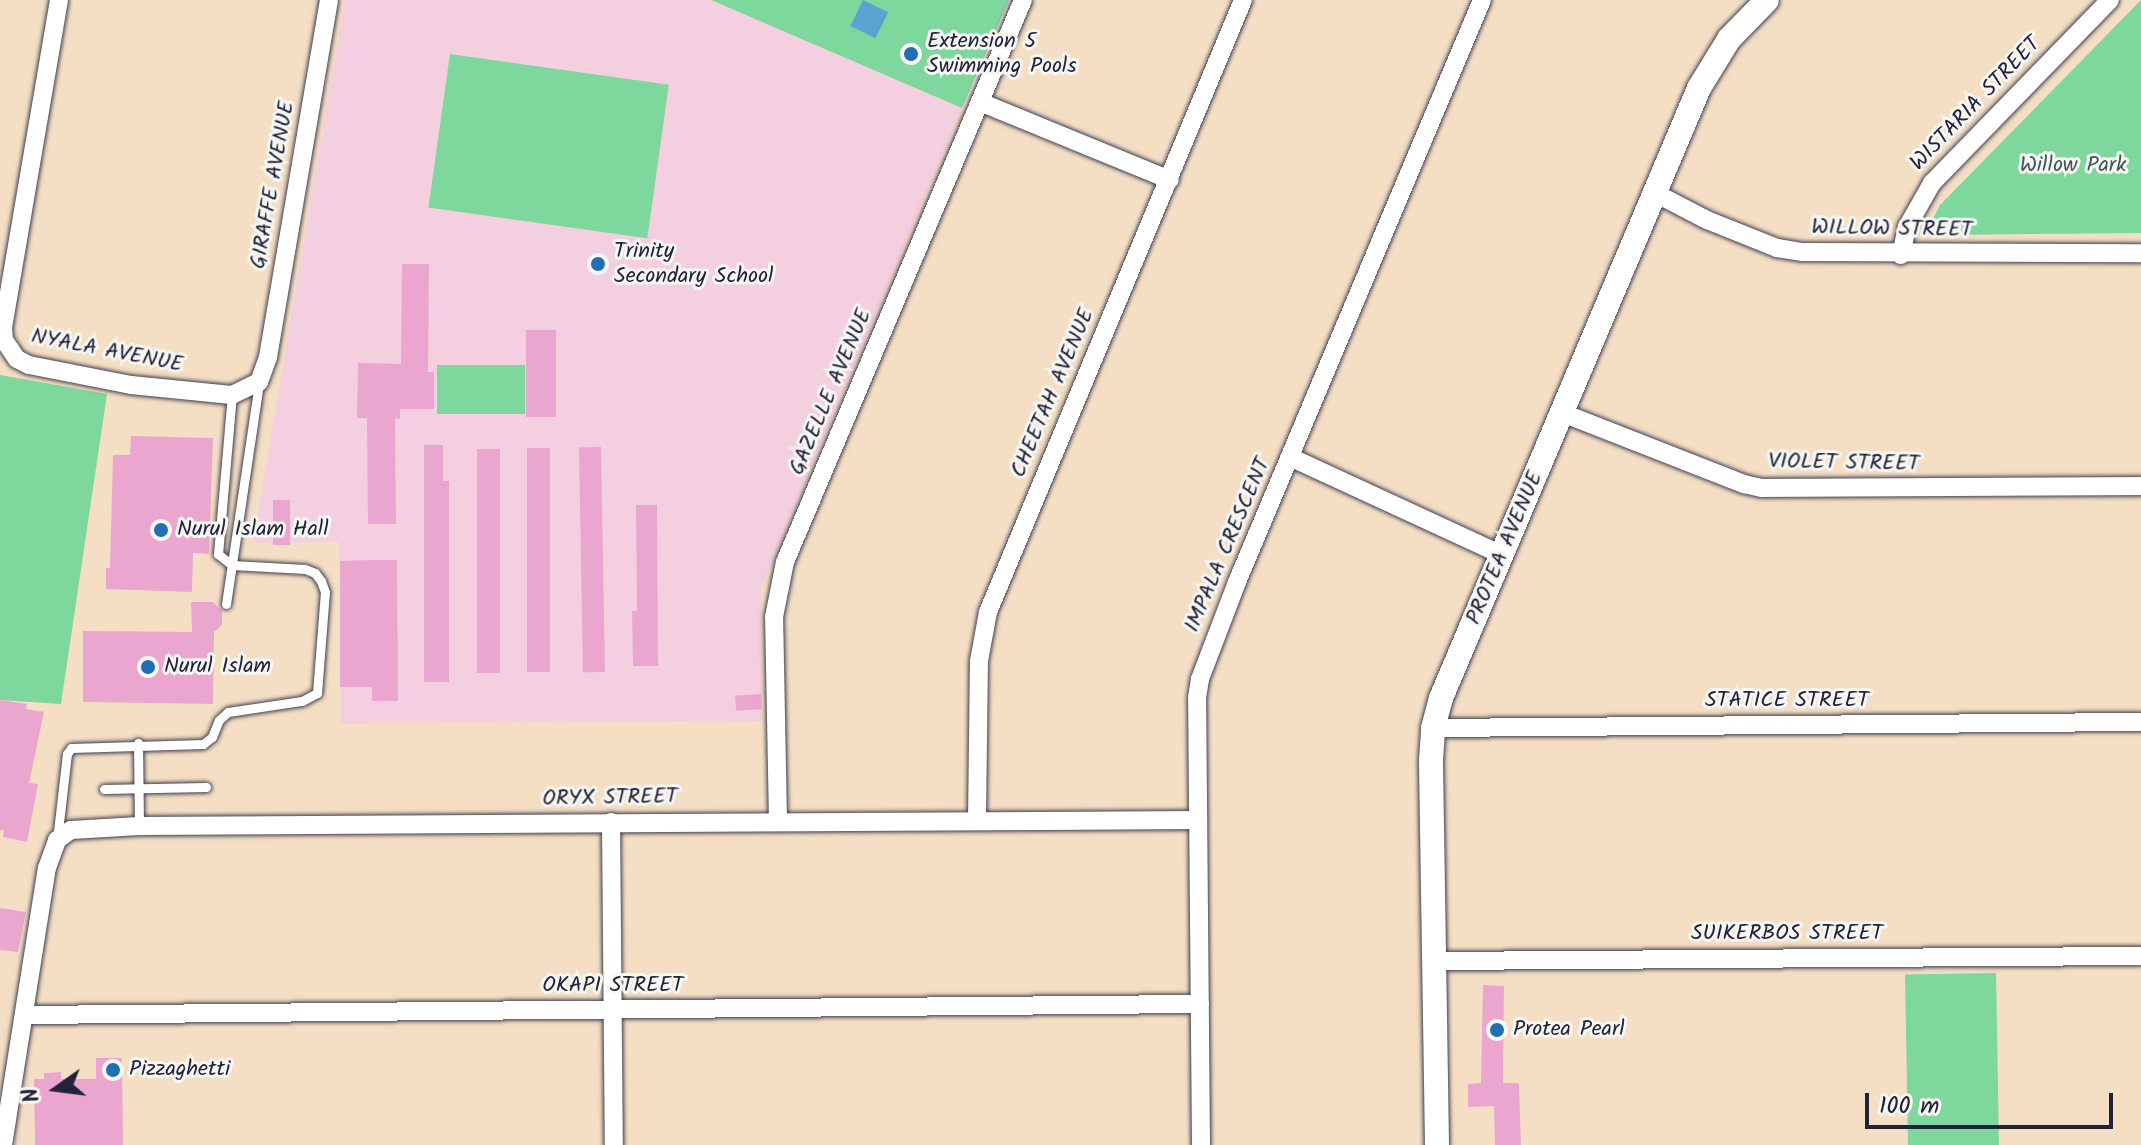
<!DOCTYPE html>
<style>
body{margin:0}
#map{position:relative;width:2141px;height:1145px;overflow:hidden;background:#f4dfc5;font-family:Kalam,sans-serif}
div>[style]{position:absolute}
[style*='--x']{left:calc(var(--x)*1px);top:calc(var(--y)*1px);width:calc(var(--w)*1px);rotate:calc(var(--a)*1deg)}
.built>*{inset:0;background:#f3cfdf}
.green>*{inset:0;background:#7ed79c;transform-origin:0 0}
.water>*{inset:0;background:#5ca2d2;transform-origin:0 0}
.building>*{inset:0;background:#eba6cf;transform-origin:0 0}
.roads{filter:drop-shadow(0 0 2px #423e50) drop-shadow(0 0 2px #423e50)}
.service>*{height:9px;margin:-4.5px;padding:0 4.5px;transform-origin:4.5px;border-radius:4.5px;background:#fff}
.minor>*{height:18px;margin:-9px;padding:0 9px;transform-origin:9px;border-radius:9px;background:#fff}
.tertiary>*{height:24px;margin:-12px;padding:0 12px;transform-origin:12px;border-radius:12px;background:#fff}
.dots>*{width:22px;height:22px;translate:-50% -50%;box-sizing:border-box;border:4px solid #f6f6f2;border-radius:50%}
span{translate:-50% -50%;white-space:nowrap;text-align:center;line-height:1.15;-webkit-text-stroke:6px #f6f6f2;paint-order:stroke}
.poi-label{font-size:22px;color:#22223b}
.left{translate:0 -50%;text-align:left}
.street-label{font-size:22px;color:#22223b}
.park-label{font-size:22px;color:#3e5858}
.north{position:absolute;left:16px;top:1049px;width:80px;height:80px;-webkit-text-stroke:6px #f6f6f2;paint-order:stroke;rotate:256deg;font-size:22px;font-weight:700;line-height:32px;text-align:center;color:#22223b}
.north::after{content:'';display:block;margin:auto;width:28px;height:36px;background:#22223b;clip-path:polygon(50% 0,100% 100%,50% 72%,0 100%)}
.scale{position:absolute;left:1865px;top:1093px;width:248px;height:36px;box-sizing:border-box;border:4px solid #22223b;border-top:0;padding-left:10px;font-size:24px;line-height:28px;white-space:nowrap;color:#22223b;-webkit-text-stroke:6px #f6f6f2;paint-order:stroke}
</style>
<div id="map">
<div class="built">
<div style="clip-path:polygon(345px 0,711px 0,962px 108px,761px 589px,762px 721px,341px 724px,339px 542px,253px 543px)"></div>
</div>
<div class="green">
<div style="clip-path:polygon(711px 0,1009px 0,962px 108px)"></div>
<div style="clip-path:polygon(2141px 0,2141px 233px,1944px 235px,1933px 219px,1940px 205px)"></div>
<div style="left:450px;top:54px;width:221px;height:155px;rotate:8deg"></div>
<div style="left:437px;top:365px;width:88px;height:49px"></div>
<div style="clip-path:polygon(0 375px,107px 394px,61px 704px,0 700px)"></div>
<div style="left:1996px;top:973px;width:172px;height:91px;rotate:89deg"></div>
</div>
<div class="water">
<div style="left:863px;top:0;width:28px;height:29px;rotate:26deg"></div>
</div>
<div class="building">
<div style="clip-path:polygon(402px 264px,429px 264px,428px 372px,434px 372px,434px 409px,400px 409px,400px 419px,395px 418px,396px 524px,368px 524px,367px 418px,357px 418px,358px 363px,401px 364px)"></div>
<div style="left:526px;top:330px;width:30px;height:87px"></div>
<div style="clip-path:polygon(131px 436px,213px 438px,209px 554px,193px 553px,192px 592px,106px 589px,106px 568px,110px 568px,113px 455px,130px 455px)"></div>
<div style="clip-path:polygon(424px 445px,443px 445px,443px 481px,449px 481px,449px 682px,424px 682px)"></div>
<div style="left:601px;top:447px;width:225px;height:22px;rotate:89deg"></div>
<div style="left:527px;top:448px;width:23px;height:224px"></div>
<div style="left:477px;top:449px;width:23px;height:224px"></div>
<div style="left:273px;top:500px;width:17px;height:45px"></div>
<div style="clip-path:polygon(636px 505px,657px 505px,658px 666px,633px 666px,632px 611px,637px 611px)"></div>
<div style="clip-path:polygon(372px 560px,397px 560px,398px 701px,372px 701px,372px 687px,340px 687px,340px 561px)"></div>
<div style="clip-path:polygon(191px 602px,213px 602px,222px 611px,222px 625px,214px 632px,213px 704px,83px 702px,83px 631px,192px 632px)"></div>
<div style="left:761px;top:694px;width:15px;height:26px;rotate:86deg"></div>
<div style="clip-path:polygon(0 700px,27px 704px,26px 709px,44px 712px,29px 783px,38px 784px,27px 842px,3px 837px,4px 830px,0 830px)"></div>
<div style="clip-path:polygon(0 908px,26px 912px,18px 952px,0 950px)"></div>
<div style="clip-path:polygon(1483px 985px,1504px 986px,1503px 1083px,1519px 1083px,1521px 1145px,1495px 1145px,1494px 1106px,1468px 1107px,1468px 1084px,1481px 1083px)"></div>
<div style="clip-path:polygon(96px 1058px,122px 1058px,123px 1145px,35px 1145px,34px 1079px,44px 1079px,44px 1073px,61px 1072px,61px 1079px,96px 1079px)"></div>
</div>
<div class="roads">
<div class="service">
<div style="--x:226;--y:604;--w:224;--a:-81.5"></div>
<div style="--x:138;--y:743;--w:83;--a:89.3"></div>
<div style="--x:104;--y:789;--w:102;--a:-1.1"></div>
<div style="--x:57;--y:840;--w:87;--a:-83.4"></div>
<div style="--x:67;--y:754;--w:7;--a:-56"></div>
<div style="--x:71;--y:748;--w:132;--a:-1.7"></div>
<div style="--x:203;--y:744;--w:11;--a:-38"></div>
<div style="--x:212;--y:737;--w:18;--a:-68"></div>
<div style="--x:219;--y:720;--w:12;--a:-42"></div>
<div style="--x:228;--y:712;--w:75;--a:-8.5"></div>
<div style="--x:302;--y:701;--w:17;--a:-28"></div>
<div style="--x:317;--y:693;--w:101;--a:-85.5"></div>
<div style="--x:325;--y:592;--w:12;--a:-110"></div>
<div style="--x:321;--y:581;--w:10;--a:-127"></div>
<div style="--x:315;--y:573;--w:11;--a:-158"></div>
<div style="--x:305;--y:569;--w:73;--a:-176.9"></div>
<div style="--x:232;--y:565;--w:18;--a:-142"></div>
<div style="--x:218;--y:554;--w:160;--a:-85"></div>
</div>
<div class="minor">
<div style="--x:59;--y:0;--w:332;--a:99.7"></div>
<div style="--x:3;--y:327;--w:13;--a:86"></div>
<div style="--x:4;--y:340;--w:23;--a:56"></div>
<div style="--x:17;--y:359;--w:13;--a:27"></div>
<div style="--x:29;--y:365;--w:104;--a:11.1"></div>
<div style="--x:131;--y:385;--w:101;--a:5.7"></div>
<div style="--x:232;--y:395;--w:30;--a:-26"></div>
<div style="--x:259;--y:382;--w:27;--a:-70"></div>
<div style="--x:268;--y:357;--w:362;--a:-80.3"></div>
<div style="--x:980;--y:102;--w:205;--a:22.3"></div>
<div style="--x:1655;--y:193;--w:59;--a:27.4"></div>
<div style="--x:1707;--y:220;--w:75;--a:21.8"></div>
<div style="--x:1777;--y:248;--w:26;--a:9"></div>
<div style="--x:1803;--y:252;--w:338;--a:0.2"></div>
<div style="--x:1901;--y:255;--w:29;--a:-78"></div>
<div style="--x:1907;--y:227;--w:51;--a:-60.4"></div>
<div style="--x:1932;--y:183;--w:255;--a:-45.8"></div>
<div style="--x:1560;--y:412;--w:198;--a:21.4"></div>
<div style="--x:1744;--y:484;--w:18;--a:13"></div>
<div style="--x:1762;--y:488;--w:379;--a:-0.3"></div>
<div style="--x:1290;--y:457;--w:234;--a:24.8"></div>
<div style="--x:1433;--y:728;--w:708;--a:-0.49"></div>
<div style="--x:778;--y:821;--w:204;--a:-91.1"></div>
<div style="--x:774;--y:617;--w:56;--a:-78.7"></div>
<div style="--x:785;--y:562;--w:610;--a:-67.05"></div>
<div style="--x:977;--y:821;--w:160;--a:-89.3"></div>
<div style="--x:979;--y:661;--w:50;--a:-79.6"></div>
<div style="--x:988;--y:612;--w:663;--a:-67.38"></div>
<div style="--x:611;--y:822;--w:323;--a:89.5"></div>
<div style="--x:1434;--y:961;--w:707;--a:-0.41"></div>
<div style="--x:26;--y:1015;--w:1174;--a:-0.54"></div>
<div style="--x:3;--y:1145;--w:280;--a:-81"></div>
<div style="--x:47;--y:868;--w:30;--a:-70"></div>
<div style="--x:57;--y:840;--w:17;--a:-36"></div>
<div style="--x:71;--y:830;--w:68;--a:-3.4"></div>
<div style="--x:139;--y:826;--w:1059;--a:-0.32"></div>
<div style="--x:1201;--y:1145;--w:447;--a:-90.5"></div>
<div style="--x:1197;--y:698;--w:19;--a:-81"></div>
<div style="--x:1200;--y:679;--w:104;--a:-69.1"></div>
<div style="--x:1237;--y:582;--w:631;--a:-67.17"></div>
</div>
<div class="tertiary">
<div style="--x:1437;--y:1145;--w:385;--a:-90.9"></div>
<div style="--x:1431;--y:760;--w:32;--a:-86"></div>
<div style="--x:1433;--y:728;--w:31;--a:-75"></div>
<div style="--x:1441;--y:698;--w:662;--a:-67.07"></div>
<div style="--x:1699;--y:88;--w:57;--a:-58.5"></div>
<div style="--x:1729;--y:39;--w:54;--a:-45.7"></div>
</div>
</div>
<div class="dots">
<div style="left:911px;top:54px;background:#1f6fb2"></div>
<div style="left:598px;top:264px;background:#1f6fb2"></div>
<div style="left:161px;top:530px;background:#1f6fb2"></div>
<div style="left:148px;top:667px;background:#1f6fb2"></div>
<div style="left:1497px;top:1030px;background:#1f6fb2"></div>
<div style="left:113px;top:1070px;background:#1f6fb2"></div>
</div>
<div class="poi-label">
<span class="left" style="left:927px;top:54px">Extension 5<br>Swimming Pools</span>
<span class="left" style="left:614px;top:264px">Trinity<br>Secondary School</span>
<span class="left" style="left:177px;top:530px">Nurul Islam Hall</span>
<span class="left" style="left:164px;top:667px">Nurul Islam</span>
<span class="left" style="left:1513px;top:1030px">Protea Pearl</span>
<span class="left" style="left:129px;top:1070px">Pizzaghetti</span>
</div>
<div class="street-label">
<span style="left:1976px;top:104px;rotate:-46deg">WISTARIA STREET</span>
<span style="left:273px;top:185px;rotate:-80deg">GIRAFFE AVENUE</span>
<span style="left:1892px;top:229px;rotate:1deg">WILLOW STREET</span>
<span style="left:107px;top:351px;rotate:11deg">NYALA AVENUE</span>
<span style="left:831px;top:392px;rotate:-67deg">GAZELLE AVENUE</span>
<span style="left:1053px;top:393px;rotate:-67deg">CHEETAH AVENUE</span>
<span style="left:1844px;top:463px;rotate:1deg">VIOLET STREET</span>
<span style="left:1228px;top:545px;rotate:-67deg">IMPALA CRESCENT</span>
<span style="left:1505px;top:548px;rotate:-67deg">PROTEA AVENUE</span>
<span style="left:1787px;top:701px">STATICE STREET</span>
<span style="left:610px;top:798px;rotate:-1deg">ORYX STREET</span>
<span style="left:1787px;top:934px">SUIKERBOS STREET</span>
<span style="left:613px;top:986px">OKAPI STREET</span>
</div>
<div class="park-label">
<span style="left:2073px;top:166px">Willow Park</span>
</div>
<div class="north">N</div>
<div class="scale">100 m</div>
</div>
